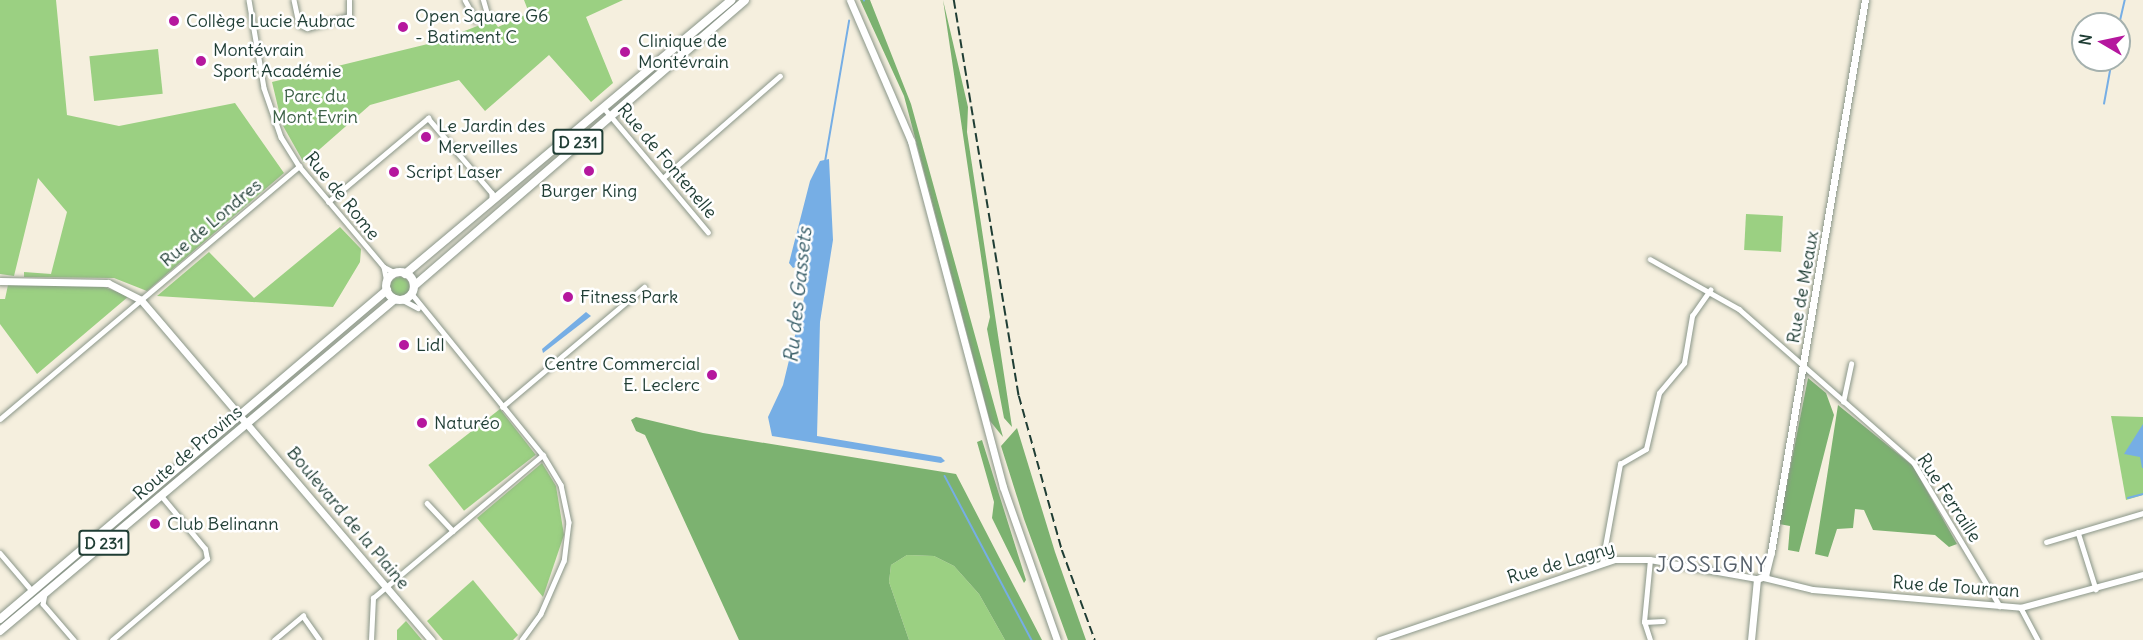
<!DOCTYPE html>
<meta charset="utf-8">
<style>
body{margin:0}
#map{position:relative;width:2143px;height:640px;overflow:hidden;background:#f5efde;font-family:Delius,sans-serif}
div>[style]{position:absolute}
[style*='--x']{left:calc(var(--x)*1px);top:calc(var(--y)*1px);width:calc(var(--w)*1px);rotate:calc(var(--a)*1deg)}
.green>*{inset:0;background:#9bd082;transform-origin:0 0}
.round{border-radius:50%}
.forest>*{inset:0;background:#7cb270}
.water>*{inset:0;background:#76aee5}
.stream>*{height:1.5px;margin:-0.75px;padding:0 0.75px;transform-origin:0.75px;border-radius:0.75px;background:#76aee5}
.roads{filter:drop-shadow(0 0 2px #8a9689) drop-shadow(0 0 2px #8a9689)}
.minor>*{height:4.5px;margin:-2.25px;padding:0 2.25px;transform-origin:2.25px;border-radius:2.25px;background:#fff}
.tertiary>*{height:6px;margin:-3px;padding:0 3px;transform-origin:3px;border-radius:3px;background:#fff}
.secondary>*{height:7px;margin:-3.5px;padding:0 3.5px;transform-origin:3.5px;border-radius:3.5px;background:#fff}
.primary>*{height:8px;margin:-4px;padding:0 4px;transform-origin:4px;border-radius:4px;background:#fff}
.primary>.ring{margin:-4px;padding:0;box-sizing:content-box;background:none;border:8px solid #fff;border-radius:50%}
.rail>*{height:1.5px;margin-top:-0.75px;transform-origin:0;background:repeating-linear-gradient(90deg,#1f3d34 0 9px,transparent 0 13.5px)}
.dots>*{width:16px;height:16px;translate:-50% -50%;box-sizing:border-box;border:3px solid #fff;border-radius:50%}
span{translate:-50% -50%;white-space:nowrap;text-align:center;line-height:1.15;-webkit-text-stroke:5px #fff;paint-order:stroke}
.shield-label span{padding:2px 4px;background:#fff;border:2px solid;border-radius:4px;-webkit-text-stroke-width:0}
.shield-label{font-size:16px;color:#1f3d34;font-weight:700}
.poi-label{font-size:18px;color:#1f3d34}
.left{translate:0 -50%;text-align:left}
.right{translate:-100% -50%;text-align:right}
.park-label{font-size:18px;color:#3e6248}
.street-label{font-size:18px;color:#1f3d34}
.water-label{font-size:20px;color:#395f69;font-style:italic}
.quarter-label{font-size:21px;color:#57616b;letter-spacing:1.5px}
.north{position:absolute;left:2071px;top:12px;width:60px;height:60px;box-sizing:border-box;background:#fff;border:2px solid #a5b1ae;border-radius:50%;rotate:279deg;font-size:16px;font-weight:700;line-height:24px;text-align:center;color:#1f3d34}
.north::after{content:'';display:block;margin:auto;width:21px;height:27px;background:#b5179e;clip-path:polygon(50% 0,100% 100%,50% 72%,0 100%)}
</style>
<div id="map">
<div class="green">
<div style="clip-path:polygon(0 0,56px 0,67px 115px,119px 126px,235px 103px,284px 173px,147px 291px,114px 278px,24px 277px,24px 272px,51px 274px,67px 212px,38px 178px,14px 276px,0 274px)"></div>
<div style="clip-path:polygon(524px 0,623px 0,586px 17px,613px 83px,591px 102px,549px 55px,485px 111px,459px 80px,370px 105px,304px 163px,282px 124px,272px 82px,436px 42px,493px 20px,498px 27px,529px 13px)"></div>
<div style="left:158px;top:49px;width:45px;height:69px;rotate:84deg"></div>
<div style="left:1746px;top:214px;width:37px;height:36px;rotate:3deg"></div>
<div style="clip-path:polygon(340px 227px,361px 249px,360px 262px,333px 307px,157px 296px,209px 252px,254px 298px)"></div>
<div class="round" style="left:390px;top:277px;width:20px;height:20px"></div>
<div style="clip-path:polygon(8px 285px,101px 286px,129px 296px,37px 374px,0 324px,0 299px,5px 299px)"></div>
<div style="left:500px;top:409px;width:58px;height:91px;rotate:52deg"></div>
<div style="clip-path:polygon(2111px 416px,2143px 417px,2143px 495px,2126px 500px)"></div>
<div style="clip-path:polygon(542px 463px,556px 486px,564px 535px,543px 597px,477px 518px)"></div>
<div style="clip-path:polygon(907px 555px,934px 556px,954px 566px,979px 594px,1005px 640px,909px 640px,889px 582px,891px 565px)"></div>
<div style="clip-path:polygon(473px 580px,518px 635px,513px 640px,443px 640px,427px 621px)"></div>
<div style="clip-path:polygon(406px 621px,422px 640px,397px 640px,397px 630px)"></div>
</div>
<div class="forest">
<div style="clip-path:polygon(860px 0,870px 0,911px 104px,1003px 437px,990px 421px,904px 96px)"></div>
<div style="clip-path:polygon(943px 0,968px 107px,967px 132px,1012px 427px,1004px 418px,987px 329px,990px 317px)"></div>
<div style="clip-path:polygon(1808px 378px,1826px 393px,1834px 415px,1799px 552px,1788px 550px,1790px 526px,1779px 524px,1780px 519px)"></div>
<div style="clip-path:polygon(1838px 405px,1913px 466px,1957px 544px,1949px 547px,1935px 535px,1873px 530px,1864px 510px,1855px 509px,1853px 528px,1837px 529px,1828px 557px,1815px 554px)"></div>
<div style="clip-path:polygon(636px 417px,703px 433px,956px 474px,1042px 640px,1005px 640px,979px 594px,954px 566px,934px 556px,907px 555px,891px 565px,889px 582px,909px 640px,739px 640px,645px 435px,636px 431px,631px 420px)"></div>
<div style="clip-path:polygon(1017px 428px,1055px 552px,1086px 640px,1068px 640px,1024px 519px,1001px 446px)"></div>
<div style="clip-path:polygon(982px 440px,1026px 580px,1024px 583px,992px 518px,994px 502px,977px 442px)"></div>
</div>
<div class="water">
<div style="clip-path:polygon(829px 159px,833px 240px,820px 322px,817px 436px,941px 457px,945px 461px,941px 463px,772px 436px,768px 417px,783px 385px,805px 294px,804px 263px,793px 268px,789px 263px,810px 181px,820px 161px)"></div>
<div style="clip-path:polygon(586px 312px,591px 316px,543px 353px,542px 349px)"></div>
<div style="clip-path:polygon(2143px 424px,2143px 468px,2142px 468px,2140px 457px,2124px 454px)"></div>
</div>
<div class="stream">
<div style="--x:864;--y:1;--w:1;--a:-90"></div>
<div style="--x:2119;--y:25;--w:26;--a:-77"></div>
<div style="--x:2104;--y:104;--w:45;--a:-79.7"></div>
<div style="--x:825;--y:162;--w:143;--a:-80.3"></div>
<div style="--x:945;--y:476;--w:186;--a:62.1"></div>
<div style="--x:2128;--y:498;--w:16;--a:-15"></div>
</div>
<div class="roads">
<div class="minor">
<div style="--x:249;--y:0;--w:89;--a:80.3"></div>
<div style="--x:264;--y:88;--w:52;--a:70.9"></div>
<div style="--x:281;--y:137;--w:34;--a:58"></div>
<div style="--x:299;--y:166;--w:132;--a:49.9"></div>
<div style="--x:384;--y:267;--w:15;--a:79"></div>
<div style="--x:294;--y:0;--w:25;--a:78"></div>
<div style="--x:299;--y:24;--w:9;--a:27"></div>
<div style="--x:307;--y:28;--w:44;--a:-15.9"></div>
<div style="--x:349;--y:16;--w:16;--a:-90"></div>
<div style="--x:465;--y:0;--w:23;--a:61"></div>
<div style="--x:476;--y:20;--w:13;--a:-29"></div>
<div style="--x:487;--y:14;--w:15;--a:-106"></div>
<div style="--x:604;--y:108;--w:162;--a:50"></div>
<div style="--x:663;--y:178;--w:155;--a:-41.1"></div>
<div style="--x:328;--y:202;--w:131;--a:-40"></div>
<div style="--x:428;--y:118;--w:99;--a:49.5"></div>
<div style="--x:492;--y:193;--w:8;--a:90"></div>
<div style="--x:1650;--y:259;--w:102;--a:29.3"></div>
<div style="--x:1739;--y:309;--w:233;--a:41.3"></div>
<div style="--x:1914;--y:463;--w:167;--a:59"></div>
<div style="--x:384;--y:267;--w:13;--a:27"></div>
<div style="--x:412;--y:294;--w:208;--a:50.9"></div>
<div style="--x:543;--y:455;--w:35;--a:59"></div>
<div style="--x:561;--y:485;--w:38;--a:78"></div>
<div style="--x:569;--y:522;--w:39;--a:97"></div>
<div style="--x:564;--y:561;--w:58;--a:113.5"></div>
<div style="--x:541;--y:614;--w:32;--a:126"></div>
<div style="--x:403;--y:300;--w:17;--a:28"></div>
<div style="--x:1843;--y:402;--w:39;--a:-78"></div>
<div style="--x:502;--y:407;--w:186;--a:-40.2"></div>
<div style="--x:0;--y:419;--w:392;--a:-40.2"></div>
<div style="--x:427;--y:503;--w:38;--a:47"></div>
<div style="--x:2078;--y:532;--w:60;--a:72.5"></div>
<div style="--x:2046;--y:542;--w:101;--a:-16.6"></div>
<div style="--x:0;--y:553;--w:45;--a:49.5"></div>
<div style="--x:1602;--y:563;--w:101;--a:-79.7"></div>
<div style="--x:1620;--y:464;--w:30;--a:-30"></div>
<div style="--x:1646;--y:449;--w:57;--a:-76.9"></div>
<div style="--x:1659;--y:393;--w:39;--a:-50"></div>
<div style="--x:1684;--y:363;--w:48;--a:-80.3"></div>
<div style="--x:1692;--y:316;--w:32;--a:-55"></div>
<div style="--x:45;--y:594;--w:10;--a:101"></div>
<div style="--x:43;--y:604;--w:48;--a:49.3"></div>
<div style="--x:2021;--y:608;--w:36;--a:62"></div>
<div style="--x:1644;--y:622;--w:19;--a:-3"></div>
<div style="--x:112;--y:640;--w:125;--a:-40.5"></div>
<div style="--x:207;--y:559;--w:10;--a:-101"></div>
<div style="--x:205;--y:549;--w:69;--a:-129.7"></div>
<div style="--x:274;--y:640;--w:38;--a:-40"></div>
<div style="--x:303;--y:616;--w:29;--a:55"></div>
<div style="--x:371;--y:640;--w:42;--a:-87.3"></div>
<div style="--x:373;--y:598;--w:222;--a:-40.1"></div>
<div style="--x:1650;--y:640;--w:19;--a:-108"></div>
<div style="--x:1644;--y:622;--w:62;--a:-84.5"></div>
</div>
<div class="tertiary">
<div style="--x:1764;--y:578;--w:50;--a:13.8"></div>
<div style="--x:1813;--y:590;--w:209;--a:4.9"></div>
<div style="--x:2021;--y:608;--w:126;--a:-15.1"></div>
<div style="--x:1380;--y:640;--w:248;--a:-18.8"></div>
<div style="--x:1615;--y:560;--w:35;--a:0"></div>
<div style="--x:1650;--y:560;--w:109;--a:10.1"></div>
</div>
<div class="secondary">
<div style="--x:850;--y:0;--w:154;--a:66.6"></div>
<div style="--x:911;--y:141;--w:358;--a:75.1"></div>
<div style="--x:1003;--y:487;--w:162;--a:70.6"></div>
<div style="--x:0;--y:281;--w:108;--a:1.1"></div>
<div style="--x:108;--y:283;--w:37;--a:27"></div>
<div style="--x:141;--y:300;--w:447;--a:49.5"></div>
<div style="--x:1751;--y:640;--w:61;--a:-84.4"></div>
<div style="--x:1757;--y:579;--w:9;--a:-21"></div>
<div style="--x:1765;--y:576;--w:25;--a:-76"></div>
<div style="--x:1771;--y:552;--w:560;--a:-80.34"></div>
</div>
<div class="primary">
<div class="ring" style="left:386px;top:272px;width:20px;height:20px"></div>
<div style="--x:405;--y:274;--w:426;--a:-40"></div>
<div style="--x:414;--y:286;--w:437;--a:-40.8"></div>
<div style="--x:0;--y:619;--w:508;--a:-40.37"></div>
<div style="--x:0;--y:631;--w:516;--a:-40.05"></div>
</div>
</div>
<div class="rail">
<div style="--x:954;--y:0;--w:401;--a:80.7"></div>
<div style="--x:1019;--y:396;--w:160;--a:74.4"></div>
<div style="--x:1062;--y:550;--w:96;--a:69.9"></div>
</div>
<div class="dots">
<div style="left:174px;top:21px;background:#b5179e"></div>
<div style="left:403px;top:27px;background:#b5179e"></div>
<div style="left:625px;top:52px;background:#b5179e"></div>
<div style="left:201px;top:61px;background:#b5179e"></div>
<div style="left:426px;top:137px;background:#b5179e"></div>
<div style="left:589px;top:171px;background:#b5179e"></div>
<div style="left:394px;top:172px;background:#b5179e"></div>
<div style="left:568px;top:297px;background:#b5179e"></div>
<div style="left:404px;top:345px;background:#b5179e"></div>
<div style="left:712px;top:375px;background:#b5179e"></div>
<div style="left:422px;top:423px;background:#b5179e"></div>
<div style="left:155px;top:524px;background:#b5179e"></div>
</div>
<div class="shield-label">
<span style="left:578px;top:142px">D 231</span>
<span style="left:104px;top:543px">D 231</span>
</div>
<div class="poi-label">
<span class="left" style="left:415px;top:27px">Open Square G6<br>- Batiment C</span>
<span class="left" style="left:186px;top:21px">Collège Lucie Aubrac</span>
<span class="left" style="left:638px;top:52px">Clinique de<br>Montévrain</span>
<span class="left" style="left:213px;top:61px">Montévrain<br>Sport Académie</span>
<span class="left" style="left:438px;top:137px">Le Jardin des<br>Merveilles</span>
<span class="left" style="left:406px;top:172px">Script Laser</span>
<span style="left:589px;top:191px">Burger King</span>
<span class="left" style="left:580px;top:297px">Fitness Park</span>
<span class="left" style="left:416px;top:345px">Lidl</span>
<span class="right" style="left:700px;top:375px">Centre Commercial<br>E. Leclerc</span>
<span class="left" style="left:434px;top:423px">Naturéo</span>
<span class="left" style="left:167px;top:524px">Club Belinann</span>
</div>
<div class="park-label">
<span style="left:315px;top:107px">Parc du<br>Mont Evrin</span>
</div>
<div class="street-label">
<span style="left:667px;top:161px;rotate:50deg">Rue de Fontenelle</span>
<span style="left:342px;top:196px;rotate:51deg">Rue de Rome</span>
<span style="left:211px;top:223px;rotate:-40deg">Rue de Londres</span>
<span style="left:1803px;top:287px;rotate:-80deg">Rue de Meaux</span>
<span style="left:188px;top:453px;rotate:-40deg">Route de Provins</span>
<span style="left:1949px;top:498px;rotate:57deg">Rue Ferraille</span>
<span style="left:348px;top:518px;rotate:50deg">Boulevard de la Plaine</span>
<span style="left:1561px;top:563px;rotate:-16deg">Rue de Lagny</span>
<span style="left:1956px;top:587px;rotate:4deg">Rue de Tournan</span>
</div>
<div class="water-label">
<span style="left:797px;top:295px;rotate:-84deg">Ru des Gassets</span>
</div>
<div class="quarter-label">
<span style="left:1712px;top:565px">JOSSIGNY</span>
</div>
<div class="north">N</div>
</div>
